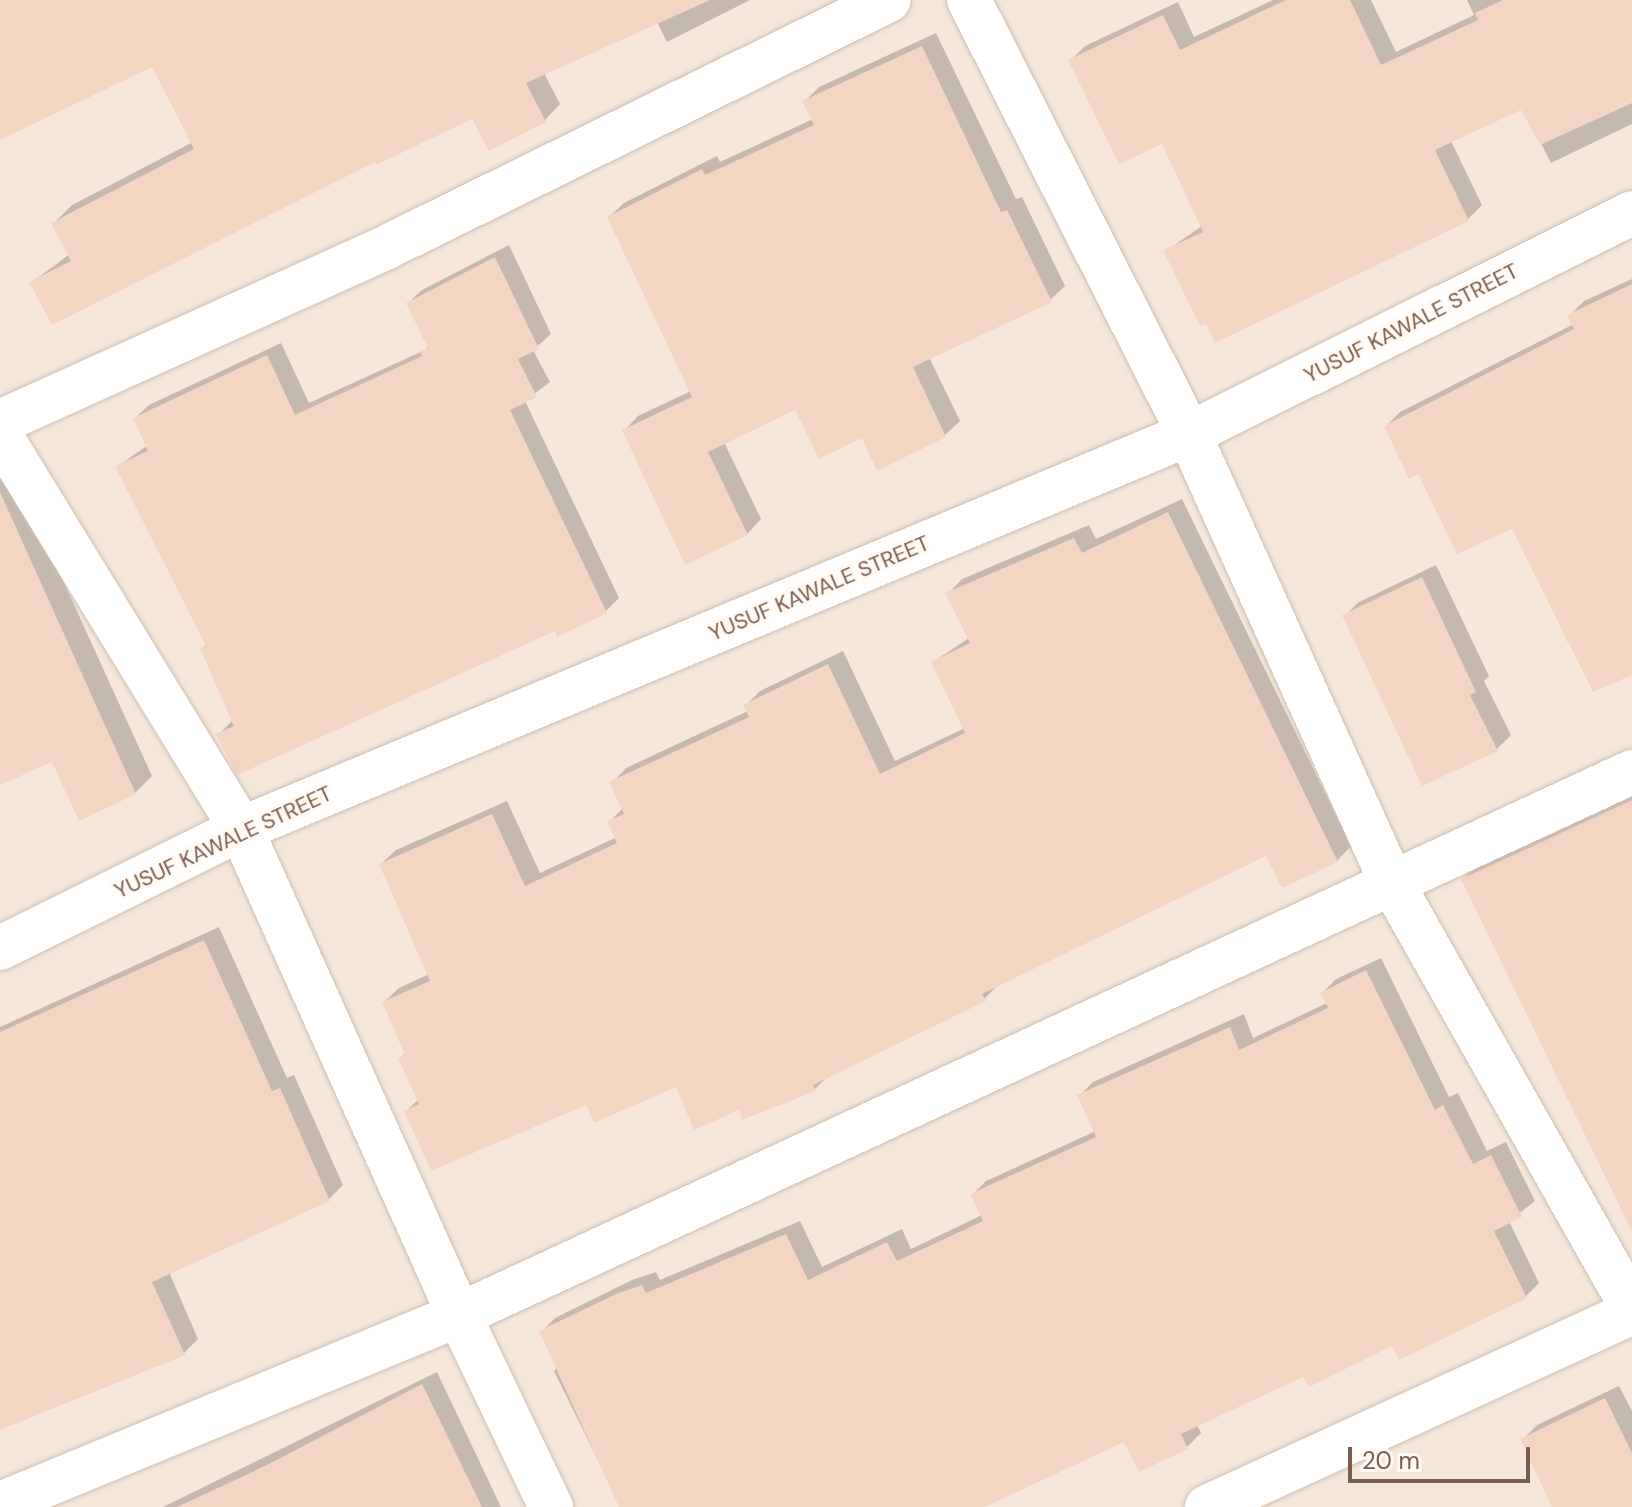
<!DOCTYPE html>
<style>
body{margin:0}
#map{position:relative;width:1632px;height:1507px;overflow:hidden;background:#fdf6ec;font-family:"DM Sans",sans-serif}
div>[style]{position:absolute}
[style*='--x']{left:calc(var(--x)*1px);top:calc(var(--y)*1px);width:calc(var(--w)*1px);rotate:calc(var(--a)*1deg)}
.residential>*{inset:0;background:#f5e8da;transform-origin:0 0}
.shadow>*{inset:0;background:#0003}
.building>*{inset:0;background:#f3d5c3}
.roads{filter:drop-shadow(0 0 2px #d1beb0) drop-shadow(0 0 2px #d1beb0)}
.minor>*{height:44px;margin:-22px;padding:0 22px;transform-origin:22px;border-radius:22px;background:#fff}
span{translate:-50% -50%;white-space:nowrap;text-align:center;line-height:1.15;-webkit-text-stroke:6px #fffaf3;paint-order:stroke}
.street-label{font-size:22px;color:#7a5c4d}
.scale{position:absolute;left:1348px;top:1447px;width:182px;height:36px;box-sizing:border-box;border:4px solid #7a5c4d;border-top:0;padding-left:10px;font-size:24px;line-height:28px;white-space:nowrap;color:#7a5c4d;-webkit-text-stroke:6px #fffaf3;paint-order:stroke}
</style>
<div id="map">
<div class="residential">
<div style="left:0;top:0;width:1632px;height:1507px"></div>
</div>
<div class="shadow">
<div style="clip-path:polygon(0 0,318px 0,386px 144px,32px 282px,70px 254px,53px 224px,72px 205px,193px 142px,153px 64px,0 138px)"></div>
<div style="clip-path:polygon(388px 0,750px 0,667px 42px,657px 22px,544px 73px,560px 104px,545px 120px,473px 117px)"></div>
<div style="clip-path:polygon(1273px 0,1371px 0,1396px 52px,1474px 15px,1467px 0,1632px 0,1632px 124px,1551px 163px,1522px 107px,1451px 141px,1482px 205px,1468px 219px,1216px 341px,1166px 251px,1202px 226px,1163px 141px,1071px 60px,1085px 46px,1178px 2px,1194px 37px)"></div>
<div style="clip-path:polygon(936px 33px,1016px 199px,1022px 197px,1065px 286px,1050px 300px,929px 357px,960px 421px,945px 435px,796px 408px,724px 442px,761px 519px,747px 534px,624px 431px,638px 416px,691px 391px,609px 217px,624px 203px,717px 156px,720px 162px,813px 119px,804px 102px,819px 87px)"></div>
<div style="clip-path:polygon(509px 245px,551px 334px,533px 350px,550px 382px,525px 401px,619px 598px,606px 611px,556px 629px,219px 734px,232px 721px,202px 648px,207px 644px,118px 466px,148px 445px,135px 418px,149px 405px,281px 343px,309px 403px,425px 350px,429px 345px,408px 303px,422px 290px)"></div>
<div style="clip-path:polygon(1632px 279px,1632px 612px,1568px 642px,1513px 526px,1419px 471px,1386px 426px,1400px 412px,1574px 324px,1570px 315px,1584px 301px)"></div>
<div style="clip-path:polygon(10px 464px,152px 776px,135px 793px,53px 760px,0 783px,0 469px)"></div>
<div style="clip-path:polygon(1182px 499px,1351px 846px,1337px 861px,1267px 853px,999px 984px,984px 999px,829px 1075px,815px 1089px,740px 1107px,677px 1085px,587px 1102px,406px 1111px,419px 1099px,401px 1058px,406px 1052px,384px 1002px,399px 988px,429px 974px,381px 864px,396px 850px,507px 801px,540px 873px,617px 837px,609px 822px,624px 807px,612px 783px,626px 768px,748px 711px,745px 706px,760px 691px,843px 651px,895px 761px,965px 728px,933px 662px,969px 638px,948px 594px,962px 579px,1089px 525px,1096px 539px)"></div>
<div style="clip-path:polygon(1436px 565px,1489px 676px,1484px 681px,1511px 735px,1497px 749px,1345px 615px,1359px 602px)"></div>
<div style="clip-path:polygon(1632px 792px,1632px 1228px,1463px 879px,1480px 862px)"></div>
<div style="clip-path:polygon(219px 927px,287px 1078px,294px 1075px,343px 1185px,329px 1199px,169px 1272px,198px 1339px,184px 1353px,0 1427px,0 1027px)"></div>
<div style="clip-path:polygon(1381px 958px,1449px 1097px,1458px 1093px,1487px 1151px,1506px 1142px,1535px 1201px,1509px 1221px,1539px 1283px,1525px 1297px,1304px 1374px,1197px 1425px,1201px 1433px,1187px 1447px,1125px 1440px,980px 1507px,621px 1507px,554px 1371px,558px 1367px,541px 1332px,555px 1318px,632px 1280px,656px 1272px,660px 1280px,800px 1221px,822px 1267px,902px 1229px,911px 1249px,982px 1215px,972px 1195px,986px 1181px,1096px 1131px,1079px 1096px,1093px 1082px,1244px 1014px,1253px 1038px,1327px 1003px,1322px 993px,1336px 979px)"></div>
<div style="clip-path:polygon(437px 1372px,501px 1507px,163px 1507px)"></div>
<div style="clip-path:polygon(1619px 1386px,1632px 1411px,1632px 1507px,1554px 1507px,1522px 1440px,1537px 1425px)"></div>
</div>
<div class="building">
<div style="clip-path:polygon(0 0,710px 0,526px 83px,546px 122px,489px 151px,472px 119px,376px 165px,375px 162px,52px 325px,29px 282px,71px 261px,51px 223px,194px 149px,152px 67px,0 140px)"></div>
<div style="clip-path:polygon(1286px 0,1350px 0,1381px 65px,1478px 20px,1475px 13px,1503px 0,1632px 0,1632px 103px,1540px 145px,1521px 110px,1435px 150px,1469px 221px,1215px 343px,1206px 324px,1200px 326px,1163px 250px,1203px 232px,1162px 144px,1119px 164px,1068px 60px,1163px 15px,1180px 50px)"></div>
<div style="clip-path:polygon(922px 46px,1001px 212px,1007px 210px,1052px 302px,913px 367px,946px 437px,877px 471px,862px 438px,819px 459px,795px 410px,708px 452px,748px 535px,685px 565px,622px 430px,692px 397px,607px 217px,702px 169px,705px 175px,814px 125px,802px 101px)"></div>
<div style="clip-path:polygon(495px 257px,539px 349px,518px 359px,537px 397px,510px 410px,607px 613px,557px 637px,555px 631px,237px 775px,216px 734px,234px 726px,200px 648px,206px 646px,115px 466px,148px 451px,133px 418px,267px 355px,295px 415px,422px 356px,420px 352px,428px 348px,406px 303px)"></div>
<div style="clip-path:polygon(1632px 284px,1632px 675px,1593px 692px,1512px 529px,1457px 554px,1418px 474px,1409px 479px,1384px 426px,1574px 329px,1567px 315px)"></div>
<div style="clip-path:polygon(0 492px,136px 794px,79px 821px,52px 762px,0 785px)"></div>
<div style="clip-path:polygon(1168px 512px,1338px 862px,1282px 888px,1266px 856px,982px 994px,986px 1001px,813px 1085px,816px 1091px,742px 1120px,739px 1110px,694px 1130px,676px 1087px,594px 1123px,586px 1105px,431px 1171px,404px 1111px,419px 1104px,398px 1058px,405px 1055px,382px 1002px,430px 981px,379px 864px,492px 814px,525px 886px,617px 843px,607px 821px,624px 814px,609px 782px,749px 717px,743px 705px,828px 664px,880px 774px,965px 733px,931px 662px,970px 643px,945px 593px,1074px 538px,1082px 553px)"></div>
<div style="clip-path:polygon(1422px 577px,1476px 692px,1470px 695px,1498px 751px,1422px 786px,1342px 615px)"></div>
<div style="clip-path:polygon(1632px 800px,1632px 1232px,1461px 879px)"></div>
<div style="clip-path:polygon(204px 940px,272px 1091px,280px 1088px,330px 1201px,152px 1282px,185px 1355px,0 1430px,0 1032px)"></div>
<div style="clip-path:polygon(1366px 970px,1435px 1110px,1443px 1105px,1473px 1164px,1491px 1155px,1522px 1217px,1494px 1231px,1527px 1298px,1399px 1360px,1392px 1346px,1309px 1387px,1303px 1377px,1181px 1434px,1188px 1449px,1139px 1472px,1124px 1442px,985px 1507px,619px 1507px,539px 1331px,616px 1294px,642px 1285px,646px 1293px,786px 1234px,808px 1280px,887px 1242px,897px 1261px,983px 1221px,970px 1194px,1096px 1137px,1077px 1095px,1230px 1027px,1239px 1050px,1328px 1008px,1320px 993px)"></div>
<div style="clip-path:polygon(422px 1384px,482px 1507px,177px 1507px,267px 1465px)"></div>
<div style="clip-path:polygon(1605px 1398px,1632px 1453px,1632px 1507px,1552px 1507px,1520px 1439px)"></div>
</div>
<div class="roads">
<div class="minor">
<div style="--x:969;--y:0;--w:487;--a:63.1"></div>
<div style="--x:1189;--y:434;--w:495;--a:65.7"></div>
<div style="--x:1393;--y:885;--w:486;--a:60.5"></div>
<div style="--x:0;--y:422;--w:425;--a:-24.3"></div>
<div style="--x:387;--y:247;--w:559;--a:-26.2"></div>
<div style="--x:0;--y:435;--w:462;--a:58.5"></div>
<div style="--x:241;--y:829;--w:533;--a:65.84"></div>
<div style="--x:459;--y:1315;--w:213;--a:64.4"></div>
<div style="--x:0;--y:948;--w:269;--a:-26.3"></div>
<div style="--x:241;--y:829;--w:1027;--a:-22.62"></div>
<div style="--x:1189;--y:434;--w:495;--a:-26.5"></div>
<div style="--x:0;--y:1504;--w:496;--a:-22.4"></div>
<div style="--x:459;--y:1315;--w:1293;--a:-24.84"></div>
<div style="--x:1207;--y:1507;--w:468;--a:-24.6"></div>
</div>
</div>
<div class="street-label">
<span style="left:1411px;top:323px;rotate:-27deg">YUSUF KAWALE STREET</span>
<span style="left:819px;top:588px;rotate:-23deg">YUSUF KAWALE STREET</span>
<span style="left:223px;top:842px;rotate:-25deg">YUSUF KAWALE STREET</span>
</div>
<div class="scale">20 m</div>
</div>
